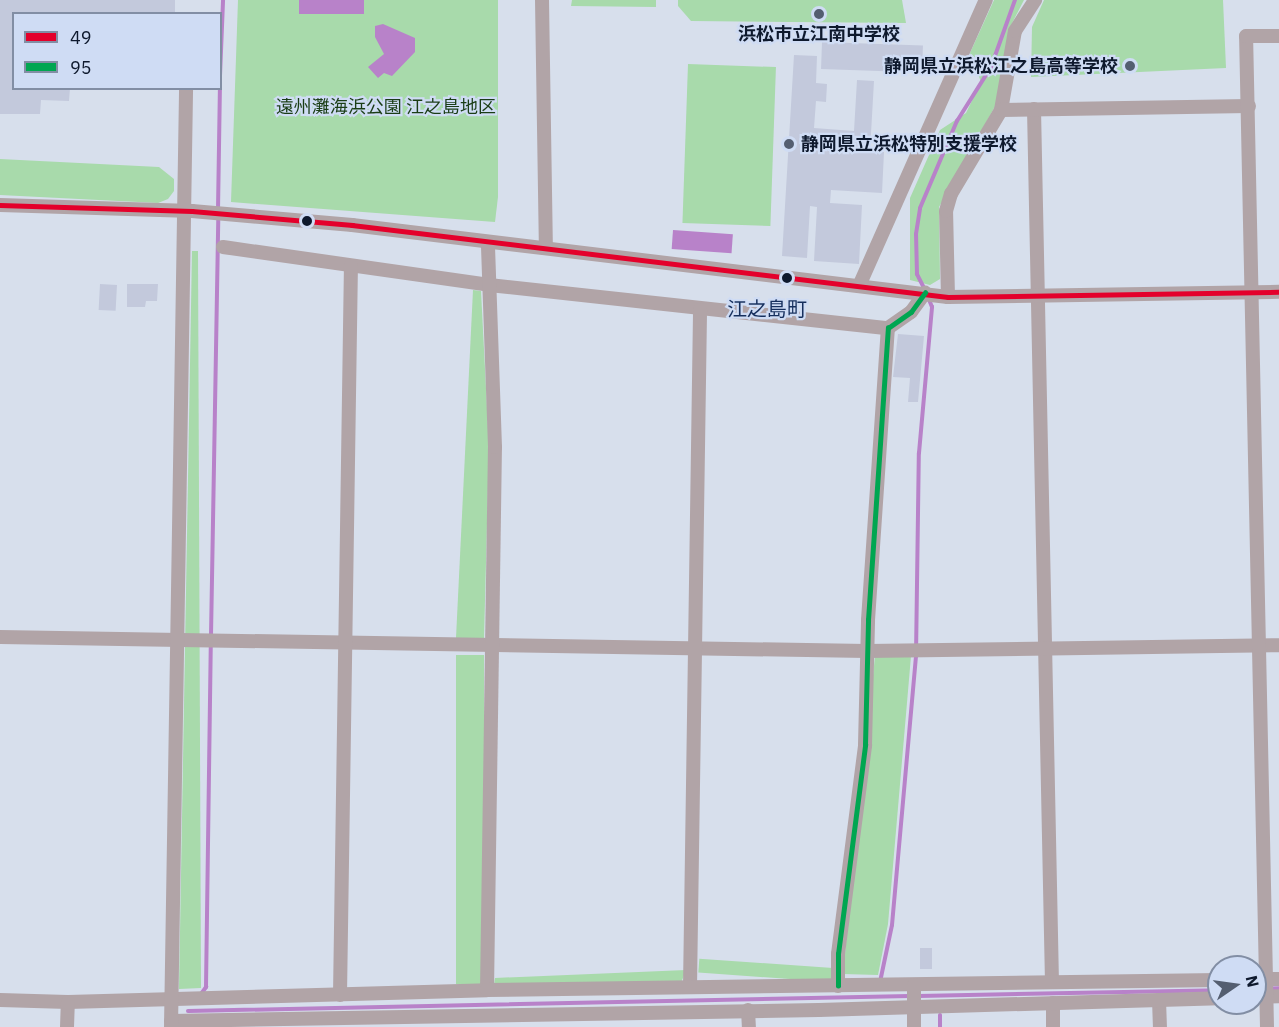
<!DOCTYPE html>
<meta charset="utf-8">
<style>
body{margin:0}
#map{position:relative;width:1279px;height:1027px;overflow:hidden;background:#d7dfec;font-family:"IBM Plex Sans","Noto Sans JP",sans-serif}
div>[style]{position:absolute}
[style*='--x']{left:calc(var(--x)*1px);top:calc(var(--y)*1px);width:calc(var(--w)*1px);rotate:calc(var(--a)*1deg)}
.green>*{inset:0;background:#a8daab;transform-origin:0 0}
.water>*{inset:0;background:#b882c9;transform-origin:0 0}
.stream>*{height:4px;margin:-2px;padding:0 2px;transform-origin:2px;border-radius:2px;background:#b882c9}
.building>*{inset:0;background:#c3c9dc;transform-origin:0 0}
.minor>*{height:14px;margin:-7px;padding:0 7px;transform-origin:7px;border-radius:7px;background:#b1a4a7}
.bus-1>*{height:4.5px;margin:-2.25px;padding:0 2.25px;transform-origin:2.25px;border-radius:2.25px;background:#e4002b}
.bus-2>*{height:4.5px;margin:-2.25px;padding:0 2.25px;transform-origin:2.25px;border-radius:2.25px;background:#00a651}
.dots>*{width:16px;height:16px;translate:-50% -50%;box-sizing:border-box;border:3px solid #cfdcf4;border-radius:50%}
span{translate:-50% -50%;white-space:nowrap;text-align:center;line-height:1.15;-webkit-text-stroke:4.5px #cfdcf4;paint-order:stroke}
.poi-label{font-size:18px;color:#0e192d;font-weight:700}
.right{translate:-100% -50%;text-align:right}
.left{translate:0 -50%;text-align:left}
.park-label{font-size:18px;color:#1a3d15}
.neighbourhood-label{font-size:20px;color:#162f5d}
.legend{position:absolute;left:12px;top:12px;width:210px;height:78px;box-sizing:border-box;background:#cfdcf4;border:2px solid #828ea4;margin:0;padding:8px 10px;list-style:none;font-size:18px;color:#0e192d}
.legend li{display:flex;align-items:center;gap:12px;height:30px}
.legend b{width:30px;border:2px solid #828ea4}
.north{position:absolute;left:1207px;top:955px;width:60px;height:60px;box-sizing:border-box;background:#cfdcf4;border:2px solid #828ea4;border-radius:50%;rotate:77deg;font-size:16px;font-weight:700;line-height:24px;text-align:center;color:#0e192d}
.north::after{content:'';display:block;margin:auto;width:21px;height:27px;background:#545e70;clip-path:polygon(50% 0,100% 100%,50% 72%,0 100%)}
</style>
<div id="map">
<div class="green">
<div style="clip-path:polygon(238px 0,498px 0,498px 197px,495px 222px,231px 202px)"></div>
<div style="clip-path:polygon(572px 0,656px 0,656px 7px,571px 6px)"></div>
<div style="clip-path:polygon(678px 0,902px 0,906px 23px,691px 21px,678px 6px)"></div>
<div style="clip-path:polygon(994px 0,1024px 0,1009px 29px,998px 101px,939px 207px,940px 279px,930px 285px,910px 280px,910px 198px,940px 130px,966px 113px,981px 82px,970px 53px)"></div>
<div style="clip-path:polygon(1044px 0,1223px 0,1226px 68px,1031px 77px,1032px 27px)"></div>
<div style="left:688px;top:64px;width:88px;height:159px;rotate:2deg"></div>
<div style="clip-path:polygon(0 159px,159px 167px,174px 179px,174px 191px,168px 199px,158px 203px,0 195px)"></div>
<div style="clip-path:polygon(192px 251px,198px 251px,201px 988px,179px 989px)"></div>
<div style="clip-path:polygon(473px 290px,481px 291px,489px 447px,484px 639px,456px 638px)"></div>
<div style="left:456px;top:655px;width:28px;height:329px"></div>
<div style="clip-path:polygon(875px 656px,911px 656px,888px 924px,878px 975px,843px 974px)"></div>
<div style="left:833px;top:968px;width:14px;height:134px;rotate:94deg"></div>
<div style="clip-path:polygon(686px 970px,681px 983px,494px 985px,495px 978px)"></div>
</div>
<div class="water">
<div style="left:299px;top:0;width:65px;height:14px"></div>
<div style="clip-path:polygon(383px 24px,415px 38px,415px 52px,392px 76px,384px 73px,378px 78px,368px 67px,384px 54px,375px 37px,375px 26px)"></div>
<div style="left:673px;top:230px;width:60px;height:19px;rotate:4deg"></div>
</div>
<div class="stream">
<div style="--x:220;--y:76;--w:76;--a:-87.7"></div>
<div style="--x:218;--y:210;--w:122;--a:-89.1"></div>
<div style="--x:925;--y:290;--w:18;--a:-117"></div>
<div style="--x:917;--y:274;--w:40;--a:-91.4"></div>
<div style="--x:916;--y:234;--w:26;--a:-81"></div>
<div style="--x:920;--y:208;--w:95;--a:-67"></div>
<div style="--x:957;--y:121;--w:64;--a:-57.8"></div>
<div style="--x:991;--y:67;--w:71;--a:-70.3"></div>
<div style="--x:211;--y:636;--w:418;--a:-89"></div>
<div style="--x:880;--y:982;--w:58;--a:-78.1"></div>
<div style="--x:892;--y:925;--w:270;--a:-84.9"></div>
<div style="--x:916;--y:656;--w:203;--a:-89.2"></div>
<div style="--x:919;--y:453;--w:147;--a:-84.9"></div>
<div style="--x:932;--y:307;--w:11;--a:-112"></div>
<div style="--x:1255;--y:989;--w:24;--a:-2"></div>
<div style="--x:201;--y:994;--w:9;--a:-54"></div>
<div style="--x:206;--y:987;--w:343;--a:-89.2"></div>
<div style="--x:918;--y:996;--w:301;--a:-1.1"></div>
<div style="--x:188;--y:1011;--w:722;--a:-1.19"></div>
<div style="--x:940;--y:1027;--w:12;--a:-90"></div>
</div>
<div class="building">
<div style="clip-path:polygon(0 0,175px 0,175px 14px,14px 14px,14px 88px,70px 88px,69px 101px,41px 100px,40px 114px,0 114px)"></div>
<div style="left:822px;top:42px;width:101px;height:27px;rotate:2deg"></div>
<div style="clip-path:polygon(794px 55px,817px 56px,816px 83px,827px 84px,826px 102px,816px 101px,814px 128px,854px 131px,857px 80px,874px 81px,870px 151px,884px 152px,882px 193px,831px 190px,830px 203px,862px 205px,859px 264px,814px 261px,817px 207px,810px 206px,807px 258px,782px 256px)"></div>
<div style="left:100px;top:284px;width:17px;height:26px;rotate:3deg"></div>
<div style="clip-path:polygon(127px 284px,158px 284px,157px 301px,146px 301px,145px 307px,127px 307px)"></div>
<div style="clip-path:polygon(898px 334px,924px 336px,918px 402px,908px 402px,910px 378px,893px 377px)"></div>
<div style="left:920px;top:948px;width:12px;height:21px"></div>
</div>
<div class="minor">
<div style="--x:542;--y:0;--w:247;--a:89.1"></div>
<div style="--x:1034;--y:109;--w:873;--a:88.82"></div>
<div style="--x:1001;--y:110;--w:80;--a:-80"></div>
<div style="--x:1015;--y:31;--w:37;--a:-57"></div>
<div style="--x:0;--y:205;--w:192;--a:1.8"></div>
<div style="--x:192;--y:211;--w:161;--a:5"></div>
<div style="--x:352;--y:225;--w:600;--a:6.89"></div>
<div style="--x:948;--y:297;--w:331;--a:-0.9"></div>
<div style="--x:223;--y:247;--w:269;--a:8.1"></div>
<div style="--x:489;--y:285;--w:401;--a:6.2"></div>
<div style="--x:859;--y:286;--w:313;--a:-66.1"></div>
<div style="--x:948;--y:297;--w:86;--a:-91.3"></div>
<div style="--x:946;--y:211;--w:18;--a:-74"></div>
<div style="--x:951;--y:194;--w:98;--a:-59.2"></div>
<div style="--x:1001;--y:110;--w:248;--a:-0.9"></div>
<div style="--x:0;--y:637;--w:867;--a:0.93"></div>
<div style="--x:867;--y:651;--w:412;--a:-0.8"></div>
<div style="--x:1255;--y:979;--w:24;--a:0"></div>
<div style="--x:838;--y:986;--w:32;--a:-90"></div>
<div style="--x:838;--y:954;--w:211;--a:-82.6"></div>
<div style="--x:865;--y:745;--w:125;--a:-88.6"></div>
<div style="--x:868;--y:620;--w:293;--a:-86.1"></div>
<div style="--x:888;--y:328;--w:28;--a:-35"></div>
<div style="--x:911;--y:312;--w:24;--a:-54"></div>
<div style="--x:690;--y:987;--w:677;--a:-89.15"></div>
<div style="--x:487;--y:990;--w:543;--a:-89.16"></div>
<div style="--x:495;--y:447;--w:203;--a:-92"></div>
<div style="--x:340;--y:995;--w:729;--a:-89.14"></div>
<div style="--x:1255;--y:997;--w:24;--a:-2"></div>
<div style="--x:0;--y:1000;--w:68;--a:1.7"></div>
<div style="--x:68;--y:1002;--w:419;--a:-1.6"></div>
<div style="--x:487;--y:990;--w:732;--a:-0.78"></div>
<div style="--x:1159;--y:1000;--w:27;--a:88"></div>
<div style="--x:1053;--y:1003;--w:24;--a:90"></div>
<div style="--x:748;--y:1010;--w:17;--a:87"></div>
<div style="--x:171;--y:1021;--w:648;--a:-0.97"></div>
<div style="--x:819;--y:1010;--w:400;--a:-1.7"></div>
<div style="--x:67;--y:1027;--w:25;--a:-88"></div>
<div style="--x:171;--y:1027;--w:939;--a:-89.08"></div>
<div style="--x:914;--y:1027;--w:42;--a:-90"></div>
<div style="--x:1267;--y:1027;--w:991;--a:-91.21"></div>
<div style="--x:1246;--y:36;--w:33;--a:0"></div>
</div>
<div class="bus-1">
<div style="--x:0;--y:205;--w:192;--a:1.8"></div>
<div style="--x:192;--y:211;--w:161;--a:5"></div>
<div style="--x:352;--y:225;--w:600;--a:6.89"></div>
<div style="--x:948;--y:297;--w:331;--a:-0.9"></div>
</div>
<div class="bus-2">
<div style="--x:838;--y:986;--w:32;--a:-90"></div>
<div style="--x:838;--y:954;--w:211;--a:-82.6"></div>
<div style="--x:865;--y:745;--w:125;--a:-88.6"></div>
<div style="--x:868;--y:620;--w:293;--a:-86.1"></div>
<div style="--x:888;--y:328;--w:28;--a:-35"></div>
<div style="--x:911;--y:312;--w:24;--a:-54"></div>
</div>
<div class="dots">
<div style="left:819px;top:14px;background:#545e70"></div>
<div style="left:1130px;top:66px;background:#545e70"></div>
<div style="left:789px;top:144px;background:#545e70"></div>
<div style="left:307px;top:221px;background:#0e192d"></div>
<div style="left:787px;top:278px;background:#0e192d"></div>
</div>
<div class="poi-label">
<span style="left:819px;top:34px">浜松市立江南中学校</span>
<span class="right" style="left:1118px;top:66px">静岡県立浜松江之島高等学校</span>
<span class="left" style="left:801px;top:144px">静岡県立浜松特別支援学校</span>
</div>
<div class="park-label">
<span style="left:386px;top:107px">遠州灘海浜公園 江之島地区</span>
</div>
<div class="neighbourhood-label">
<span style="left:767px;top:308px">江之島町</span>
</div>
<ul class="legend">
<li><b style="height:8px;background:#e4002b"></b>49</li>
<li><b style="height:8px;background:#00a651"></b>95</li>
</ul>
<div class="north">N</div>
</div>
